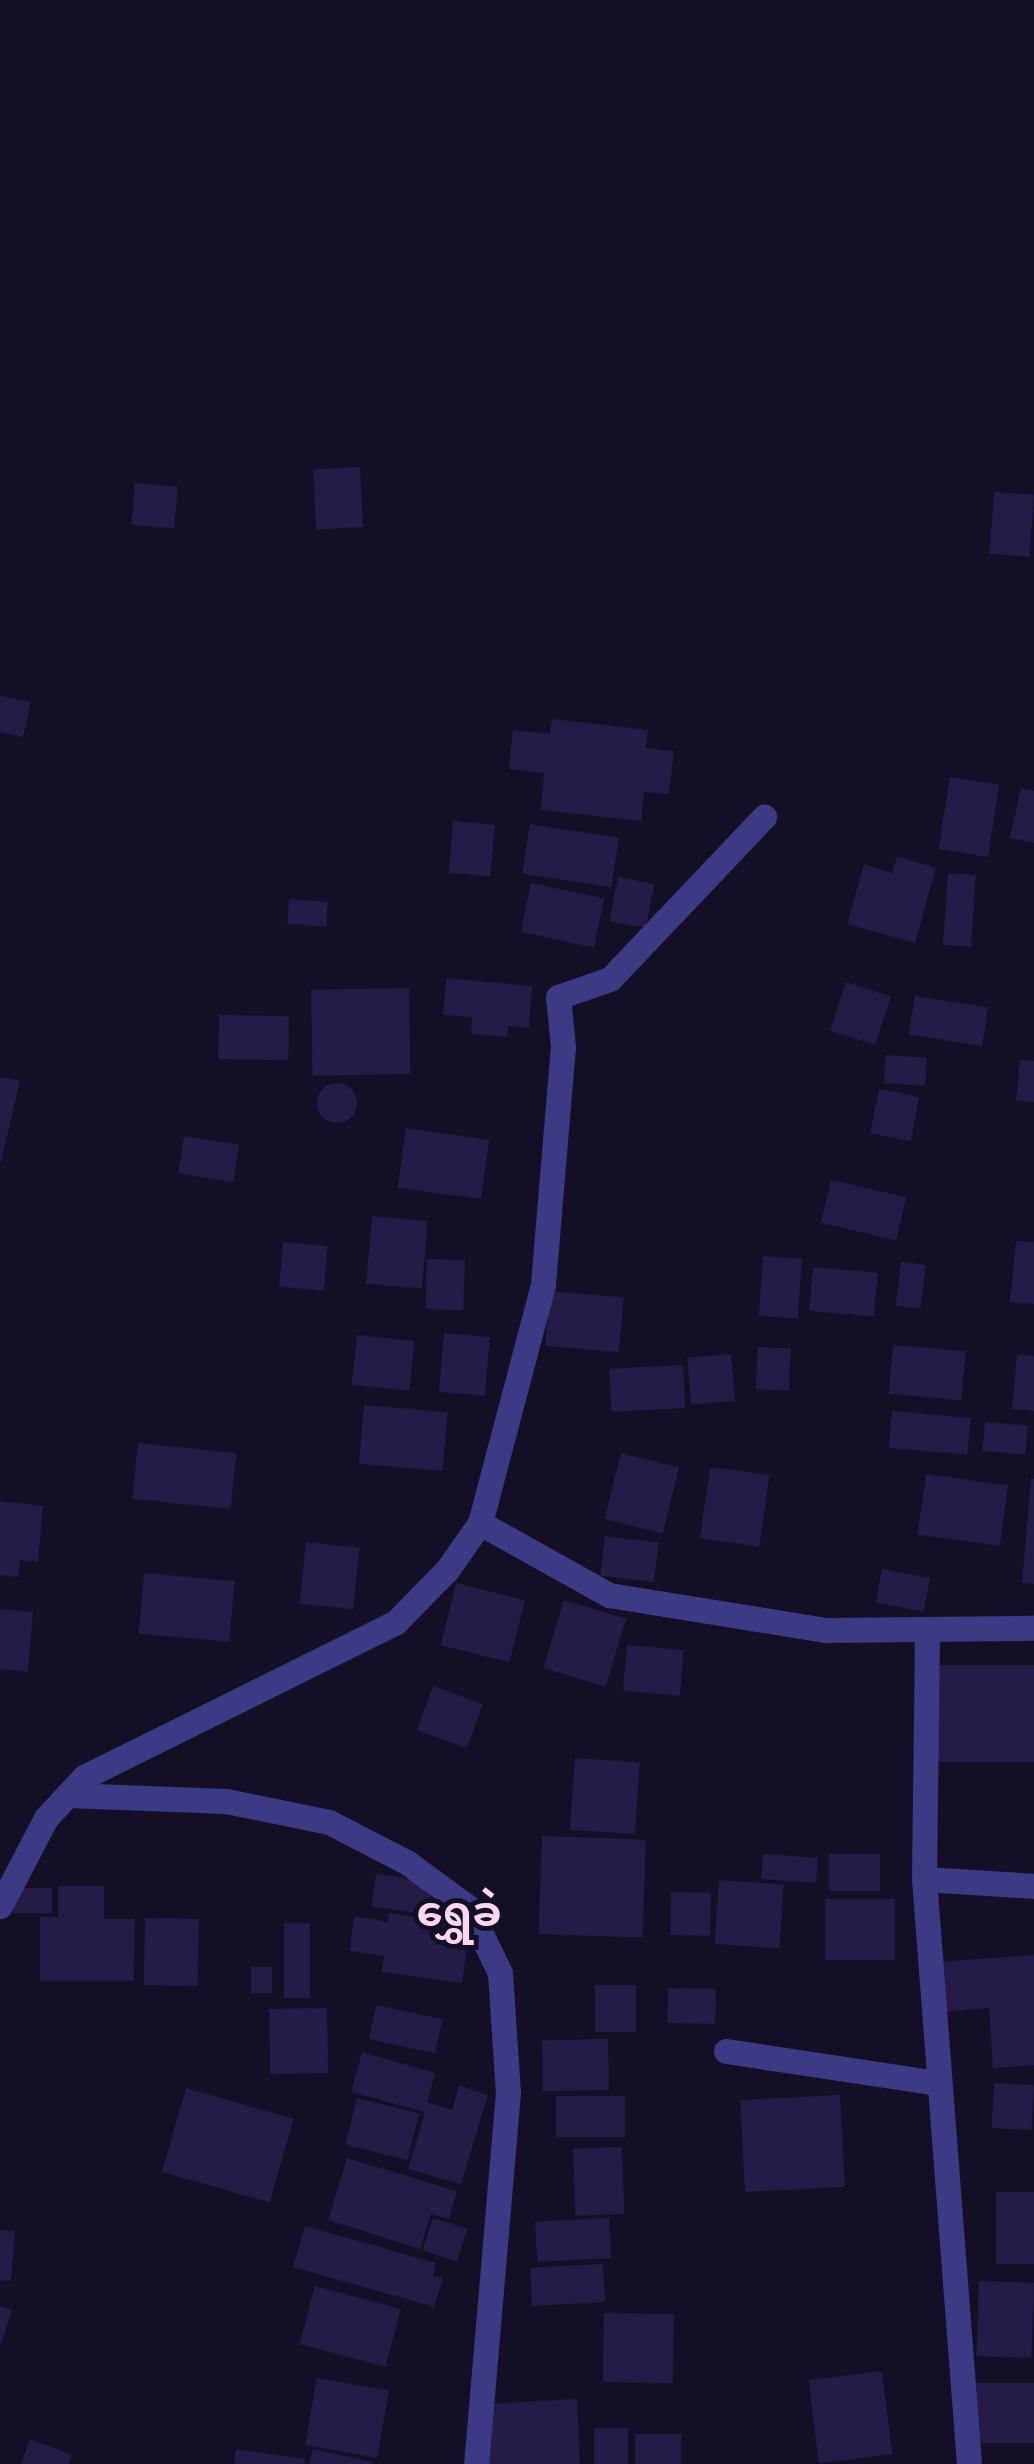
<!DOCTYPE html>
<meta charset="utf-8">
<style>
body{margin:0}
#map{position:relative;width:1034px;height:2464px;overflow:hidden;background:#130f26;font-family:"Titillium Web","Noto Sans Myanmar",sans-serif}
div>[style]{position:absolute}
[style*='--x']{left:calc(var(--x)*1px);top:calc(var(--y)*1px);width:calc(var(--w)*1px);rotate:calc(var(--a)*1deg)}
.building>*{inset:0;background:#241b47;transform-origin:0 0}
.round{border-radius:50%}
.minor>*{height:25px;margin:-12.5px;padding:0 12.5px;transform-origin:12.5px;border-radius:12.5px;background:#3d3a85}
span{translate:-50% -50%;white-space:nowrap;text-align:center;line-height:1.15;-webkit-text-stroke:10px #130f26;paint-order:stroke}
.quarter-label{font-size:42px;color:#ffd6f0;font-weight:700}
</style>
<div id="map">
<div class="building">
<div style="left:360px;top:467px;width:60px;height:47px;rotate:87deg"></div>
<div style="left:135px;top:483px;width:43px;height:42px;rotate:5deg"></div>
<div style="left:994px;top:492px;width:40px;height:62px;rotate:4deg"></div>
<div style="clip-path:polygon(0 696px,31px 702px,23px 737px,0 732px)"></div>
<div style="clip-path:polygon(552px 719px,648px 730px,646px 748px,674px 751px,669px 794px,644px 792px,641px 821px,541px 810px,544px 773px,509px 769px,513px 730px,550px 734px)"></div>
<div style="left:950px;top:777px;width:50px;height:73px;rotate:9deg"></div>
<div style="clip-path:polygon(1021px 788px,1034px 791px,1034px 843px,1010px 838px)"></div>
<div style="left:453px;top:821px;width:42px;height:52px;rotate:5deg"></div>
<div style="left:530px;top:824px;width:90px;height:50px;rotate:9deg"></div>
<div style="clip-path:polygon(897px 856px,936px 868px,915px 943px,847px 924px,864px 864px,892px 873px)"></div>
<div style="left:948px;top:873px;width:28px;height:72px;rotate:4deg"></div>
<div style="left:618px;top:877px;width:37px;height:45px;rotate:11deg"></div>
<div style="left:531px;top:883px;width:75px;height:50px;rotate:12deg"></div>
<div style="left:289px;top:899px;width:39px;height:25px;rotate:4deg"></div>
<div style="clip-path:polygon(446px 978px,532px 986px,529px 1028px,508px 1026px,507px 1037px,471px 1034px,472px 1017px,443px 1015px)"></div>
<div style="left:846px;top:982px;width:47px;height:51px;rotate:18deg"></div>
<div style="left:409px;top:988px;width:86px;height:98px;rotate:89deg"></div>
<div style="left:915px;top:996px;width:74px;height:39px;rotate:9deg"></div>
<div style="left:219px;top:1015px;width:70px;height:44px;rotate:1deg"></div>
<div style="left:886px;top:1055px;width:41px;height:28px;rotate:4deg"></div>
<div style="clip-path:polygon(1020px 1060px,1034px 1061px,1034px 1102px,1016px 1101px)"></div>
<div style="clip-path:polygon(0 1077px,20px 1081px,1px 1162px,0 1162px)"></div>
<div class="round" style="left:317px;top:1083px;width:40px;height:40px"></div>
<div style="left:879px;top:1089px;width:41px;height:45px;rotate:11deg"></div>
<div style="left:406px;top:1128px;width:84px;height:60px;rotate:8deg"></div>
<div style="left:184px;top:1136px;width:56px;height:38px;rotate:9deg"></div>
<div style="left:831px;top:1180px;width:77px;height:44px;rotate:13deg"></div>
<div style="left:372px;top:1216px;width:56px;height:68px;rotate:5deg"></div>
<div style="clip-path:polygon(1016px 1241px,1034px 1242px,1034px 1304px,1010px 1302px)"></div>
<div style="left:283px;top:1242px;width:45px;height:45px;rotate:5deg"></div>
<div style="left:763px;top:1256px;width:39px;height:60px;rotate:4deg"></div>
<div style="left:427px;top:1259px;width:38px;height:50px;rotate:2deg"></div>
<div style="left:901px;top:1262px;width:25px;height:44px;rotate:7deg"></div>
<div style="left:813px;top:1267px;width:65px;height:44px;rotate:5deg"></div>
<div style="left:550px;top:1291px;width:74px;height:55px;rotate:5deg"></div>
<div style="left:444px;top:1333px;width:46px;height:59px;rotate:5deg"></div>
<div style="left:357px;top:1335px;width:58px;height:50px;rotate:6deg"></div>
<div style="left:893px;top:1345px;width:73px;height:49px;rotate:5deg"></div>
<div style="left:758px;top:1347px;width:33px;height:42px;rotate:3deg"></div>
<div style="left:731px;top:1354px;width:47px;height:44px;rotate:85deg"></div>
<div style="clip-path:polygon(1017px 1354px,1034px 1356px,1034px 1411px,1012px 1409px)"></div>
<div style="left:683px;top:1365px;width:43px;height:74px;rotate:87deg"></div>
<div style="left:364px;top:1405px;width:84px;height:59px;rotate:5deg"></div>
<div style="left:892px;top:1411px;width:79px;height:37px;rotate:5deg"></div>
<div style="left:985px;top:1422px;width:43px;height:29px;rotate:5deg"></div>
<div style="left:138px;top:1443px;width:99px;height:56px;rotate:6deg"></div>
<div style="left:621px;top:1453px;width:60px;height:68px;rotate:14deg"></div>
<div style="left:710px;top:1467px;width:60px;height:72px;rotate:8deg"></div>
<div style="left:926px;top:1474px;width:83px;height:61px;rotate:8deg"></div>
<div style="clip-path:polygon(1031px 1478px,1034px 1479px,1034px 1584px,1022px 1583px)"></div>
<div style="clip-path:polygon(0 1501px,43px 1506px,38px 1562px,20px 1560px,18px 1577px,0 1575px)"></div>
<div style="left:605px;top:1536px;width:54px;height:40px;rotate:7deg"></div>
<div style="left:306px;top:1542px;width:54px;height:62px;rotate:6deg"></div>
<div style="left:882px;top:1569px;width:49px;height:34px;rotate:11deg"></div>
<div style="left:144px;top:1573px;width:91px;height:61px;rotate:5deg"></div>
<div style="left:456px;top:1583px;width:71px;height:64px;rotate:14deg"></div>
<div style="left:564px;top:1600px;width:65px;height:71px;rotate:17deg"></div>
<div style="clip-path:polygon(0 1609px,33px 1612px,28px 1672px,0 1669px)"></div>
<div style="left:627px;top:1645px;width:57px;height:46px;rotate:5deg"></div>
<div style="left:1034px;top:1665px;width:97px;height:96px;rotate:90deg"></div>
<div style="left:433px;top:1686px;width:53px;height:47px;rotate:20deg"></div>
<div style="left:575px;top:1758px;width:65px;height:72px;rotate:4deg"></div>
<div style="left:542px;top:1836px;width:104px;height:98px;rotate:2deg"></div>
<div style="left:763px;top:1854px;width:55px;height:25px;rotate:4deg"></div>
<div style="left:829px;top:1854px;width:51px;height:37px"></div>
<div style="left:376px;top:1874px;width:57px;height:33px;rotate:8deg"></div>
<div style="left:719px;top:1880px;width:65px;height:64px;rotate:4deg"></div>
<div style="clip-path:polygon(58px 1886px,104px 1886px,104px 1919px,135px 1919px,134px 1981px,40px 1981px,40px 1917px,58px 1917px)"></div>
<div style="left:13px;top:1888px;width:39px;height:25px"></div>
<div style="left:671px;top:1892px;width:40px;height:43px;rotate:1deg"></div>
<div style="left:825px;top:1899px;width:70px;height:61px"></div>
<div style="clip-path:polygon(389px 1913px,470px 1924px,462px 1983px,382px 1972px,384px 1956px,350px 1951px,354px 1916px,388px 1922px)"></div>
<div style="left:145px;top:1918px;width:54px;height:67px;rotate:1deg"></div>
<div style="left:284px;top:1923px;width:26px;height:75px"></div>
<div style="clip-path:polygon(1034px 1955px,1034px 2065px,993px 2068px,989px 2008px,941px 2012px,938px 1962px)"></div>
<div style="left:272px;top:1967px;width:26px;height:21px;rotate:90deg"></div>
<div style="left:595px;top:1985px;width:41px;height:47px"></div>
<div style="left:668px;top:1988px;width:48px;height:35px;rotate:1deg"></div>
<div style="left:376px;top:2005px;width:68px;height:35px;rotate:12deg"></div>
<div style="left:327px;top:2008px;width:65px;height:58px;rotate:89deg"></div>
<div style="left:608px;top:2039px;width:51px;height:66px;rotate:89deg"></div>
<div style="clip-path:polygon(362px 2052px,435px 2073px,427px 2102px,452px 2110px,459px 2085px,488px 2095px,461px 2184px,408px 2169px,425px 2112px,351px 2092px)"></div>
<div style="left:994px;top:2083px;width:40px;height:45px;rotate:3deg"></div>
<div style="left:186px;top:2088px;width:112px;height:87px;rotate:16deg"></div>
<div style="left:840px;top:2095px;width:92px;height:100px;rotate:87deg"></div>
<div style="left:556px;top:2096px;width:69px;height:41px"></div>
<div style="left:357px;top:2098px;width:64px;height:48px;rotate:14deg"></div>
<div style="left:622px;top:2147px;width:67px;height:49px;rotate:88deg"></div>
<div style="clip-path:polygon(347px 2158px,457px 2191px,449px 2219px,431px 2214px,420px 2249px,328px 2220px)"></div>
<div style="left:1034px;top:2192px;width:72px;height:38px;rotate:90deg"></div>
<div style="left:433px;top:2218px;width:36px;height:34px;rotate:18deg"></div>
<div style="left:609px;top:2218px;width:40px;height:74px;rotate:87deg"></div>
<div style="clip-path:polygon(305px 2226px,436px 2263px,433px 2276px,443px 2278px,434px 2307px,293px 2267px)"></div>
<div style="clip-path:polygon(0 2230px,15px 2231px,11px 2281px,0 2280px)"></div>
<div style="left:603px;top:2264px;width:38px;height:73px;rotate:87deg"></div>
<div style="left:979px;top:2281px;width:55px;height:75px;rotate:2deg"></div>
<div style="left:315px;top:2286px;width:89px;height:60px;rotate:15deg"></div>
<div style="clip-path:polygon(0 2306px,12px 2310px,1px 2344px,0 2344px)"></div>
<div style="left:604px;top:2313px;width:70px;height:69px;rotate:1deg"></div>
<div style="left:882px;top:2371px;width:84px;height:74px;rotate:83deg"></div>
<div style="left:317px;top:2378px;width:73px;height:68px;rotate:10deg"></div>
<div style="left:1034px;top:2383px;width:60px;height:61px;rotate:90deg"></div>
<div style="clip-path:polygon(577px 2399px,580px 2464px,485px 2464px,491px 2404px)"></div>
<div style="left:594px;top:2428px;width:34px;height:36px"></div>
<div style="left:635px;top:2434px;width:46px;height:30px"></div>
<div style="clip-path:polygon(30px 2439px,72px 2455px,69px 2464px,21px 2464px)"></div>
<div style="clip-path:polygon(236px 2449px,305px 2459px,304px 2464px,234px 2464px)"></div>
<div style="clip-path:polygon(313px 2449px,372px 2462px,372px 2464px,309px 2464px)"></div>
</div>
<div class="minor">
<div style="--x:480;--y:1523;--w:148;--a:29.2"></div>
<div style="--x:609;--y:1595;--w:220;--a:9.2"></div>
<div style="--x:826;--y:1630;--w:208;--a:-0.6"></div>
<div style="--x:927;--y:1633;--w:246;--a:90.7"></div>
<div style="--x:924;--y:1879;--w:587;--a:85.6"></div>
<div style="--x:67;--y:1795;--w:159;--a:2.2"></div>
<div style="--x:226;--y:1801;--w:105;--a:11.5"></div>
<div style="--x:329;--y:1822;--w:89;--a:27.4"></div>
<div style="--x:408;--y:1863;--w:74;--a:36.3"></div>
<div style="--x:468;--y:1907;--w:73;--a:64.1"></div>
<div style="--x:500;--y:1973;--w:119;--a:86.2"></div>
<div style="--x:508;--y:2092;--w:373;--a:94.9"></div>
<div style="--x:924;--y:1879;--w:110;--a:3.6"></div>
<div style="--x:0;--y:1906;--w:99;--a:-62.4"></div>
<div style="--x:46;--y:1818;--w:56;--a:-47.2"></div>
<div style="--x:84;--y:1777;--w:348;--a:-26.4"></div>
<div style="--x:396;--y:1622;--w:73;--a:-45.6"></div>
<div style="--x:447;--y:1570;--w:57;--a:-54.9"></div>
<div style="--x:480;--y:1523;--w:247;--a:-75.2"></div>
<div style="--x:543;--y:1284;--w:238;--a:-85.2"></div>
<div style="--x:563;--y:1047;--w:50;--a:-95.7"></div>
<div style="--x:558;--y:997;--w:55;--a:-19.1"></div>
<div style="--x:610;--y:979;--w:224;--a:-46.5"></div>
<div style="--x:726;--y:2051;--w:214;--a:8.6"></div>
</div>
<div class="quarter-label">
<span style="left:459px;top:1910px">ရွှေခဲ</span>
</div>
</div>
